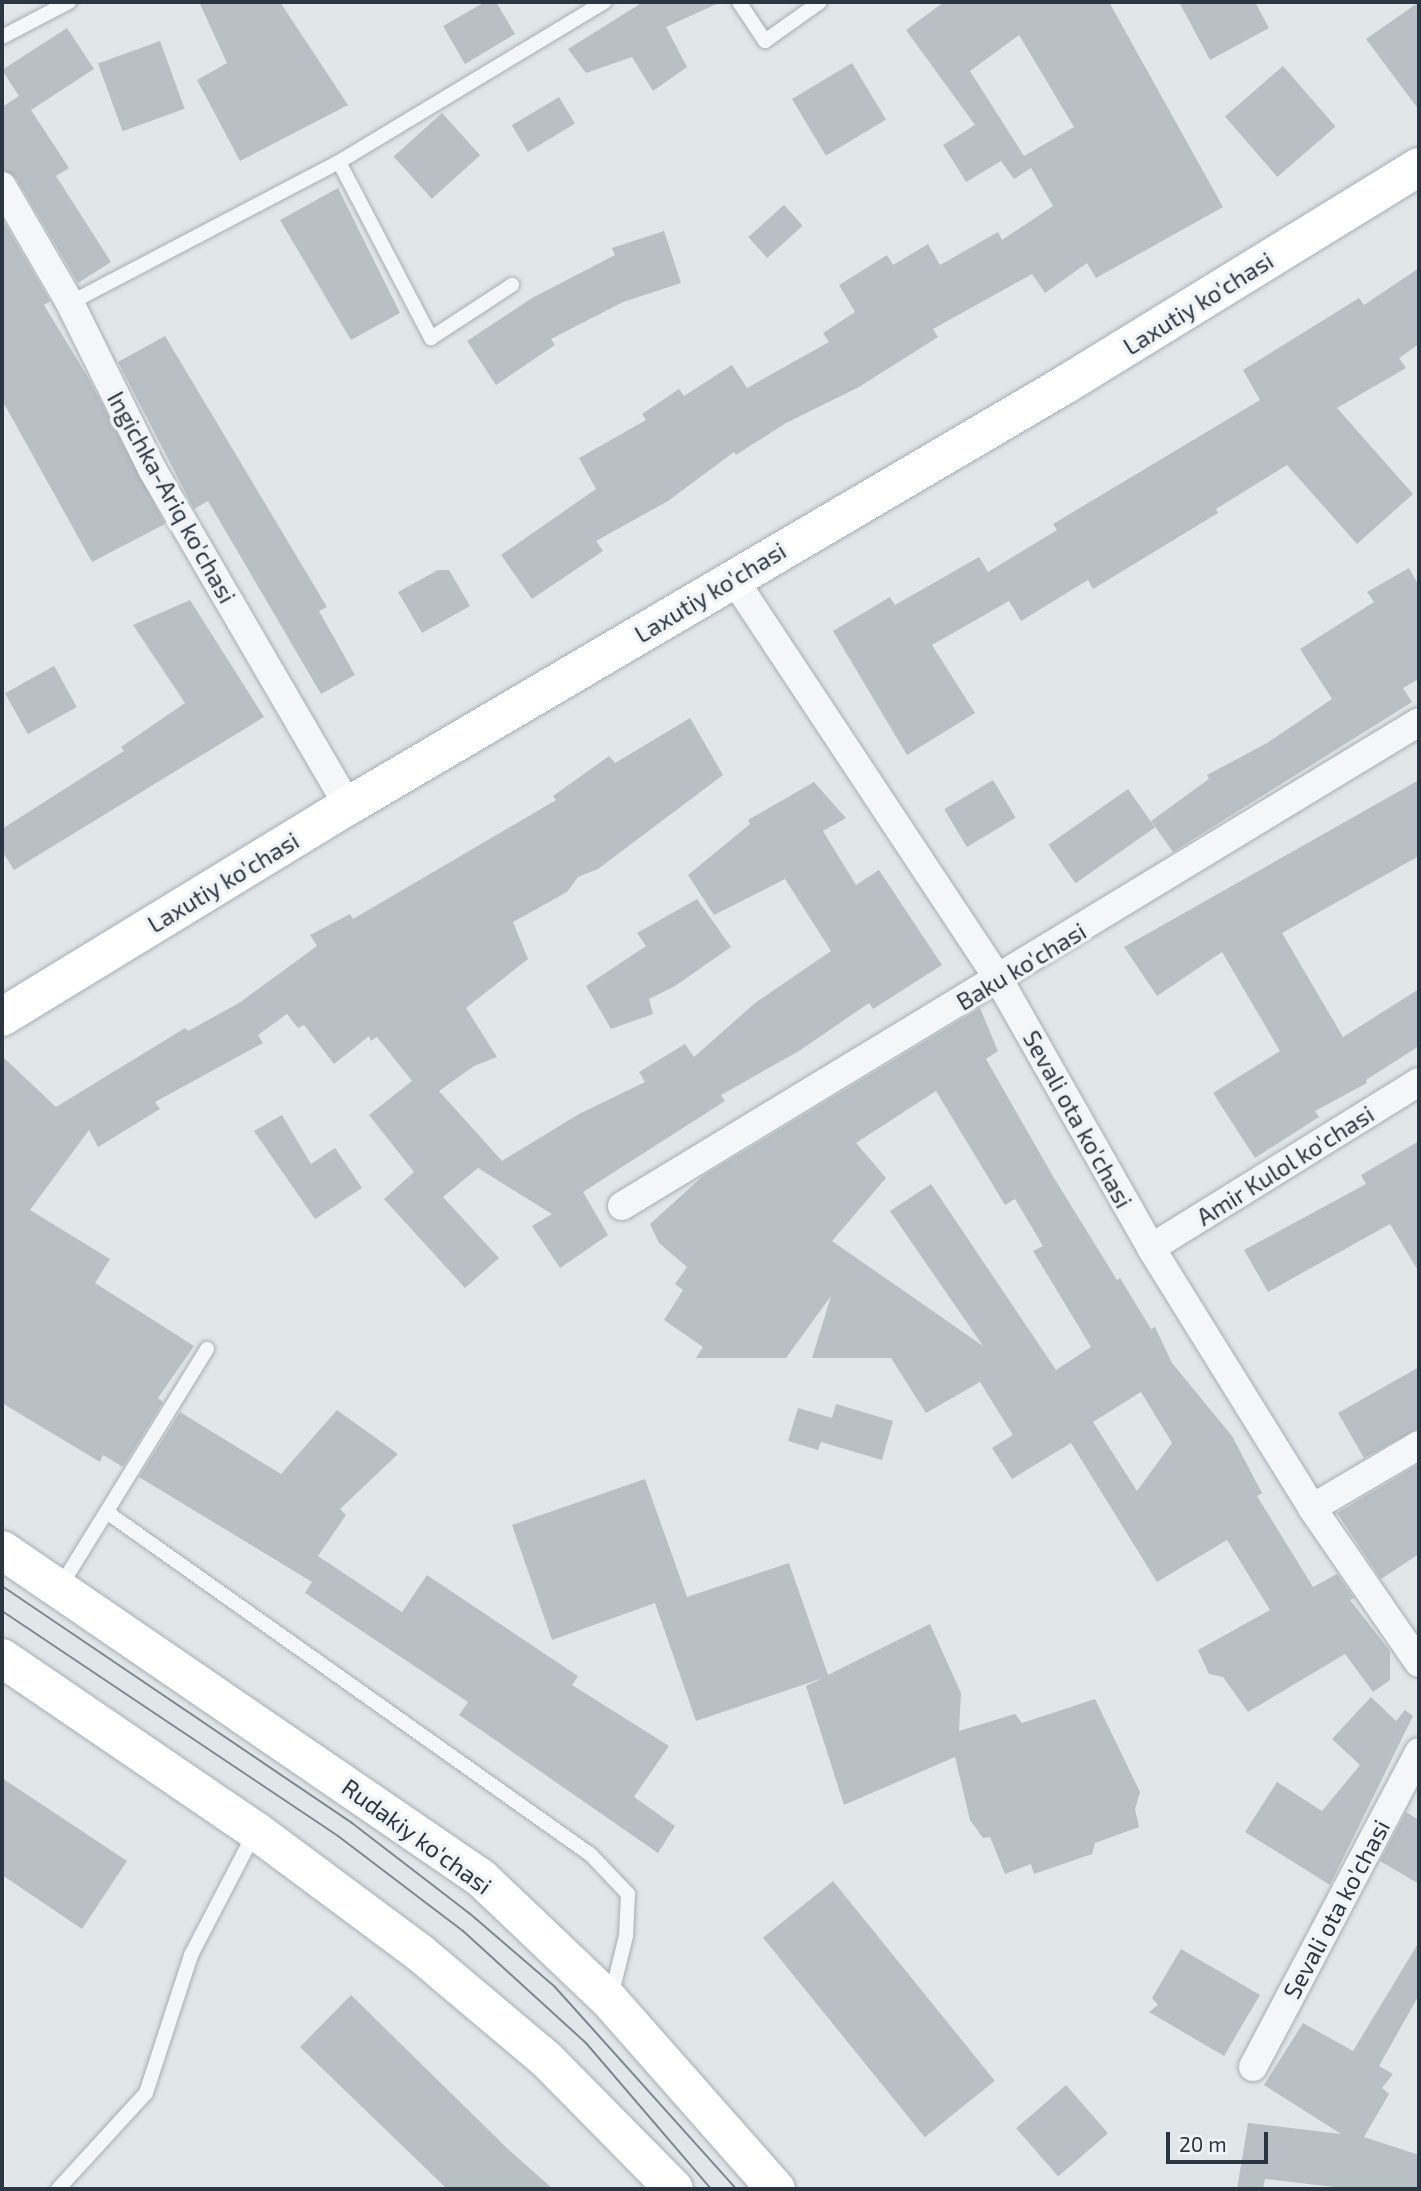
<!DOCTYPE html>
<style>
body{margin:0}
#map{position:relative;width:1421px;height:2191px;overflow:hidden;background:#e1e6e9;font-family:"Exo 2",sans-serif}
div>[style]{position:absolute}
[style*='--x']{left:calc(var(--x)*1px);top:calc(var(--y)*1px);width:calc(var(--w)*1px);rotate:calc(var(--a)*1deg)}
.building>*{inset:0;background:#b8c0c6;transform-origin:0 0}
.roads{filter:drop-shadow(0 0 2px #a6aeb3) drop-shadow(0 0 2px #a6aeb3)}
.lane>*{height:14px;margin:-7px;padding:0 7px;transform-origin:7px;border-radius:7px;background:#f4f6f8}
.street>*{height:28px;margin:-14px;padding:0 14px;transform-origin:14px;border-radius:14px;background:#f4f6f8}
.secondary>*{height:38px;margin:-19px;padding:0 19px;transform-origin:19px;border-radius:19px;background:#fff}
.primary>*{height:38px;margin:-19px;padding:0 19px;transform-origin:19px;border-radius:19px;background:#fff}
.tram>*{height:2px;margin:-1px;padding:0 1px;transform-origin:1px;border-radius:1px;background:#7b8893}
span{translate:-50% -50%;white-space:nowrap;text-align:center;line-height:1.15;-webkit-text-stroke:7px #f1f4f7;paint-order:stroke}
.street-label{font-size:24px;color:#2a3641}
.frame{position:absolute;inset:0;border:4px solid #2a3641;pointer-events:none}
.scale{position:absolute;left:1166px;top:2132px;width:102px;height:32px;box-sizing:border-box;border:4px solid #2a3641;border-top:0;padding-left:9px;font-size:21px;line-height:24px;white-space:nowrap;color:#2a3641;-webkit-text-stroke:5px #f1f4f7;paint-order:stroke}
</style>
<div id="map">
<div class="building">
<div style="clip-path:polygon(199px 2px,280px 2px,348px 105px,240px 161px,197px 80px,227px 63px)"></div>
<div style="clip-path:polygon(485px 2px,496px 2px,515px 34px,465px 64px,443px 26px)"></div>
<div style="clip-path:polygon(643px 2px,721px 2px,666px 27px,687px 67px,653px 91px,632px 57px,586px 73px,568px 49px)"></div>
<div style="clip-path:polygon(evenodd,944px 2px,1109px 2px,1223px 207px,1096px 278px,1087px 263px,1045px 293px,1032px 274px,933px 329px,938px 337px,859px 387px,786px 423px,736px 455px,734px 452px,668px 501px,596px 541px,603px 551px,532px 599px,501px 555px,596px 489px,579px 458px,646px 420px,642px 414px,679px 389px,684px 396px,732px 365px,747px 388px,829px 342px,823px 333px,855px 312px,839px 285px,887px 255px,893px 265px,928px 244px,940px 265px,998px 232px,1002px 240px,1053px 206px,1031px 168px,1014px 179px,1001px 161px,966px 182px,943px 145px,975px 125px,906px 30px,944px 2px,1019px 35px,1074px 127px,1024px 156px,970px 71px,1019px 35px)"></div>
<div style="clip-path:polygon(1179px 2px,1255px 2px,1269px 28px,1210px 60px)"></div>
<div style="clip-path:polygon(1419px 2px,1419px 110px,1366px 39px)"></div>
<div style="clip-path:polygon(67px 28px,94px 69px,31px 110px,69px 168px,56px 176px,111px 262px,78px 283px,16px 178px,2px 169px,2px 107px,19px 96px,2px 70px)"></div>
<div style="left:160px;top:41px;width:72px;height:66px;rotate:70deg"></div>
<div style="left:852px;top:63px;width:66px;height:70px;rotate:59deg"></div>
<div style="left:1283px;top:66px;width:80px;height:77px;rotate:49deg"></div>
<div style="left:559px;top:97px;width:31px;height:55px;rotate:59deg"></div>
<div style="left:442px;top:113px;width:57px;height:65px;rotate:48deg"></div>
<div style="clip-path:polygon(338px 188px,400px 313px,351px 340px,280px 220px)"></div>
<div style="left:784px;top:205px;width:28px;height:48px;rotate:48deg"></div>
<div style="clip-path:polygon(2px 219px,50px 301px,44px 305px,89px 379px,165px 524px,92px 562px,2px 400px)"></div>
<div style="clip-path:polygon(664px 231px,681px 283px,623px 302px,551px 339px,555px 345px,496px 385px,467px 341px,532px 298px,615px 255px,612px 248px)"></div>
<div style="clip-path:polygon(1419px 268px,1419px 344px,1399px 358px,1406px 368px,1337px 408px,1413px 494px,1357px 544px,1287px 465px,1216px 509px,1218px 513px,1093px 589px,1088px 580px,1021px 621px,1009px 601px,932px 645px,975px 713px,907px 755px,833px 631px,890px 597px,895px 605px,979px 557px,988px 572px,1057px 530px,1053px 524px,1260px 400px,1243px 370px,1359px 298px,1364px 305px)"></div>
<div style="clip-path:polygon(165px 336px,327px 607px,319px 611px,355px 675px,321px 694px,208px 501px,194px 509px,118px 362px)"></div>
<div style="clip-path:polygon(1409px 568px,1419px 586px,1419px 679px,1403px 688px,1412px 702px,1173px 852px,1151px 821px,1209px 779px,1207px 775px,1267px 743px,1332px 699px,1300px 649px,1374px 602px,1367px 592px)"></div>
<div style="clip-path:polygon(438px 570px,449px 570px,470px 606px,422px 633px,398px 592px)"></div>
<div style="clip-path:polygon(190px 600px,264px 717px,14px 870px,2px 851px,2px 829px,124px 751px,121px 747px,185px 703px,133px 625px)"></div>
<div style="left:54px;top:666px;width:47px;height:56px;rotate:61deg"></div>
<div style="clip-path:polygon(690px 718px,723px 775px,598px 869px,578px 877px,567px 892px,513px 922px,528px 959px,466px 1008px,497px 1057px,474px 1066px,439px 1091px,502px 1161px,579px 1114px,645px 1082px,639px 1072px,685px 1044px,694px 1057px,755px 1003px,831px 951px,785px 879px,714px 915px,688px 875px,750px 824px,748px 820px,814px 782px,846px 818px,823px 831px,856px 885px,879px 870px,942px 965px,873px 1009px,869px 1003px,799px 1051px,721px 1095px,725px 1101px,583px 1192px,608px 1235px,560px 1268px,532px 1226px,552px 1214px,478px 1168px,443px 1197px,499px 1258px,465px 1288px,384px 1199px,414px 1172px,369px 1115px,412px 1081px,377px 1037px,371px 1041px,369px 1036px,334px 1064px,304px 1025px,298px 1028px,287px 1014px,258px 1035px,263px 1043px,155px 1102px,160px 1109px,98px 1147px,89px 1130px,30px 1210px,110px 1259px,95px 1283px,194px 1346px,158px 1398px,163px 1402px,123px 1467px,103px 1455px,100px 1462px,2px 1403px,2px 1056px,56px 1107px,185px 1028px,188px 1031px,239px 1003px,317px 946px,310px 935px,350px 914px,353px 919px,556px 800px,553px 796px,609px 756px,615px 763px)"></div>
<div style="left:993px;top:780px;width:44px;height:57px;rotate:59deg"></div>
<div style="clip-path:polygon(1419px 780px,1419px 856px,1282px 933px,1343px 1037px,1419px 989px,1419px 1046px,1366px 1080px,1367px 1083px,1315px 1111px,1319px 1117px,1255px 1158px,1213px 1093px,1280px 1051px,1222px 952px,1157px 996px,1124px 947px)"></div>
<div style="left:1128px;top:789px;width:47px;height:97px;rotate:55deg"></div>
<div style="clip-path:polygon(697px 899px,731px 947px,675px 986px,649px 999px,653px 1014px,611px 1029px,586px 986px,646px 946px,637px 933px)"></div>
<div style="clip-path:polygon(evenodd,980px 1008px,998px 1051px,986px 1059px,1054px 1178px,1117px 1280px,1120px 1278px,1151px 1329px,1155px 1327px,1172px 1363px,1232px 1436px,1262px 1493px,1257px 1496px,1313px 1587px,1337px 1574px,1354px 1598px,1350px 1600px,1390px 1651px,1390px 1680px,1373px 1692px,1345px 1654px,1248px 1712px,1223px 1677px,1209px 1674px,1198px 1650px,1270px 1610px,1227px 1540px,1157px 1582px,1071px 1443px,1012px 1479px,992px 1448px,1013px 1435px,980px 1382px,926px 1413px,891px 1358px,812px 1358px,831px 1296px,786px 1358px,696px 1358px,703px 1347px,664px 1320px,683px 1290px,675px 1284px,687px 1267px,659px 1243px,650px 1224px,703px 1176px,980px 1008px,936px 1091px,1005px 1205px,1015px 1199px,1043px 1246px,1033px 1251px,1091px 1347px,1056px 1370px,931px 1184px,890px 1211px,983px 1346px,832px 1241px,886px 1178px,856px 1143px,936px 1091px,980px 1008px,1141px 1392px,1172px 1443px,1137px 1491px,1093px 1422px,1141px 1392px)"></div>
<div style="clip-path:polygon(282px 1115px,311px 1164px,335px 1148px,362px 1188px,315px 1219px,254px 1131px)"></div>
<div style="clip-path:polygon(1419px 1141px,1419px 1272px,1390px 1224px,1268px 1292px,1244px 1250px,1366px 1184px,1361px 1175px)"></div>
<div style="clip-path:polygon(1419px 1367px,1419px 1428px,1364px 1458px,1338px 1413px)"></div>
<div style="clip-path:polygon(836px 1404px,893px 1421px,882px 1460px,821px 1442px,818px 1450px,788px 1441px,798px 1408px,832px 1418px)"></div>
<div style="clip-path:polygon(337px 1410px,398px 1454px,340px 1509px,346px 1515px,318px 1556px,402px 1612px,427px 1575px,578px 1676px,572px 1685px,669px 1746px,634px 1797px,675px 1826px,658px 1853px,459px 1715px,468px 1702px,305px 1593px,312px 1582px,139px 1477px,180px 1412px,281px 1474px)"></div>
<div style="clip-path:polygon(1419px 1464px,1419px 1554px,1381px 1579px,1337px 1513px)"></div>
<div style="clip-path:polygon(645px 1479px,687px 1597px,789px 1563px,828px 1675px,930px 1624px,961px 1693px,959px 1731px,1015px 1714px,1022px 1723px,1095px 1699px,1140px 1792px,1135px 1809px,1139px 1827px,1095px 1843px,1092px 1854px,1034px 1874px,1031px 1864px,1005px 1874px,990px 1837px,983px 1838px,970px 1820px,955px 1757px,844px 1805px,806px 1686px,823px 1678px,696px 1721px,655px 1603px,552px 1640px,512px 1525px)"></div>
<div style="clip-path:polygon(1371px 1697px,1396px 1721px,1405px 1710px,1413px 1716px,1330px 1885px,1245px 1832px,1277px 1782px,1322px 1811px,1360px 1765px,1332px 1739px)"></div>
<div style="clip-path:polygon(2px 1778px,127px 1861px,82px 1929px,2px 1875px)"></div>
<div style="clip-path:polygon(1406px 1812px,1419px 1820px,1419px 1884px,1380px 1861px)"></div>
<div style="left:833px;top:1881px;width:257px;height:90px;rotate:51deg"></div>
<div style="clip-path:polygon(1419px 1942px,1419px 1995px,1379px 2066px,1393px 2074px,1382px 2088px,1389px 2094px,1364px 2137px,1419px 2155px,1419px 2189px,1351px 2189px,1265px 2179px,1263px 2189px,1237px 2189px,1248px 2123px,1341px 2134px,1264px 2085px,1303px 2023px,1353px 2051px)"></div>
<div style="clip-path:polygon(1181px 1949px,1260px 1995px,1224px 2056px,1149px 2012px,1158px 2005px,1152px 1998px)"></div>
<div style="clip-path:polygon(351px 1995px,509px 2150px,553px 2189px,447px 2189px,300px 2047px)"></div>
<div style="left:1066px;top:2085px;width:64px;height:66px;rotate:49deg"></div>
</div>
<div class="roads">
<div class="lane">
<div style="--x:739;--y:2;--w:47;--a:56.3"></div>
<div style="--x:765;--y:41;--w:67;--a:-35.3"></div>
<div style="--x:2;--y:37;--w:76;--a:-27.6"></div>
<div style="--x:339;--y:162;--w:199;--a:62.4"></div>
<div style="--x:431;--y:338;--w:97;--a:-33.2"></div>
<div style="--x:70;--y:303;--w:304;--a:-27.7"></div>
<div style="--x:339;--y:162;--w:310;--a:-31.1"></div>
<div style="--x:108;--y:1513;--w:592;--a:35.3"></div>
<div style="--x:591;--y:1855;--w:54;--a:46.5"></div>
<div style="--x:628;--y:1894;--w:42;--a:92.7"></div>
<div style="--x:626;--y:1936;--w:63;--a:103.8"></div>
<div style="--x:60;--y:1587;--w:280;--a:-58.3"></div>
<div style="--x:58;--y:2189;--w:130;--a:-47.5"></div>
<div style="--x:146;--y:2093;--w:145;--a:-71.9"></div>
<div style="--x:191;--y:1955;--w:139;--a:-62.5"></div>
</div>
<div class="street">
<div style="--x:2;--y:186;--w:135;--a:59.8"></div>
<div style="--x:70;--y:303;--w:185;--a:63.7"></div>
<div style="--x:152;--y:469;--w:390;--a:59.8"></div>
<div style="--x:733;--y:578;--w:482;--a:56.5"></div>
<div style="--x:999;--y:980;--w:308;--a:60.4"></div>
<div style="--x:1151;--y:1248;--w:306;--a:58.2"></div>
<div style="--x:1312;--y:1508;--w:188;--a:55.4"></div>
<div style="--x:622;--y:1206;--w:932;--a:-31.27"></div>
<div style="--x:1151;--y:1248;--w:315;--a:-31.8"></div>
<div style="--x:1312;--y:1508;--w:124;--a:-30.5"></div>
<div style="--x:1253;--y:2067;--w:356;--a:-62.2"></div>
</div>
<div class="secondary">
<div style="--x:2;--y:1017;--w:405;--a:-31.4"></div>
<div style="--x:348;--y:806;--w:833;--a:-30.44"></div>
<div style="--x:1066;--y:384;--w:414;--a:-31.6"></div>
</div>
<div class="primary">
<div style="--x:2;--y:1550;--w:581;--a:34.4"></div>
<div style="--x:481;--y:1878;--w:178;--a:43.6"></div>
<div style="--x:610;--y:2001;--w:251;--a:48.6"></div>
<div style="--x:2;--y:1658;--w:307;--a:34.3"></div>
<div style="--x:256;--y:1831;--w:204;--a:36.6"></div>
<div style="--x:420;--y:1953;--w:165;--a:40.1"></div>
<div style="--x:546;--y:2059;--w:182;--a:45.4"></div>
</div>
</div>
<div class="tram">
<div style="--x:2;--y:1586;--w:423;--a:34.1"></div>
<div style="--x:352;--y:1823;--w:148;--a:37.6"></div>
<div style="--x:469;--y:1913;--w:113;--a:40.7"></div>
<div style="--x:555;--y:1987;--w:271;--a:48.1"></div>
<div style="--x:2;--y:1611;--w:404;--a:33.8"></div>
<div style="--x:338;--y:1836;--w:157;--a:37.2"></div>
<div style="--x:463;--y:1931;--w:166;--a:42.3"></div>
<div style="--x:586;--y:2043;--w:192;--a:49.4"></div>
</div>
<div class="street-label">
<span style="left:1198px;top:303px;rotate:-32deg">Laxutiy ko'chasi</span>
<span style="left:172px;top:497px;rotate:61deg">Ingichka-Ariq ko'chasi</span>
<span style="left:710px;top:592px;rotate:-31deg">Laxutiy ko'chasi</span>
<span style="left:223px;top:882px;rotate:-31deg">Laxutiy ko'chasi</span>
<span style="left:1021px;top:966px;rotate:-31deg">Baku ko'chasi</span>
<span style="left:1078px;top:1119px;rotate:61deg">Sevali ota ko'chasi</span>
<span style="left:1285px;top:1165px;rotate:-32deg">Amir Kulol ko'chasi</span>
<span style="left:417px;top:1836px;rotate:36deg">Rudakiy ko'chasi</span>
<span style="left:1336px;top:1909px;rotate:-62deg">Sevali ota ko'chasi</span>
</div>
<div class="frame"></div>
<div class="scale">20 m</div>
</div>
